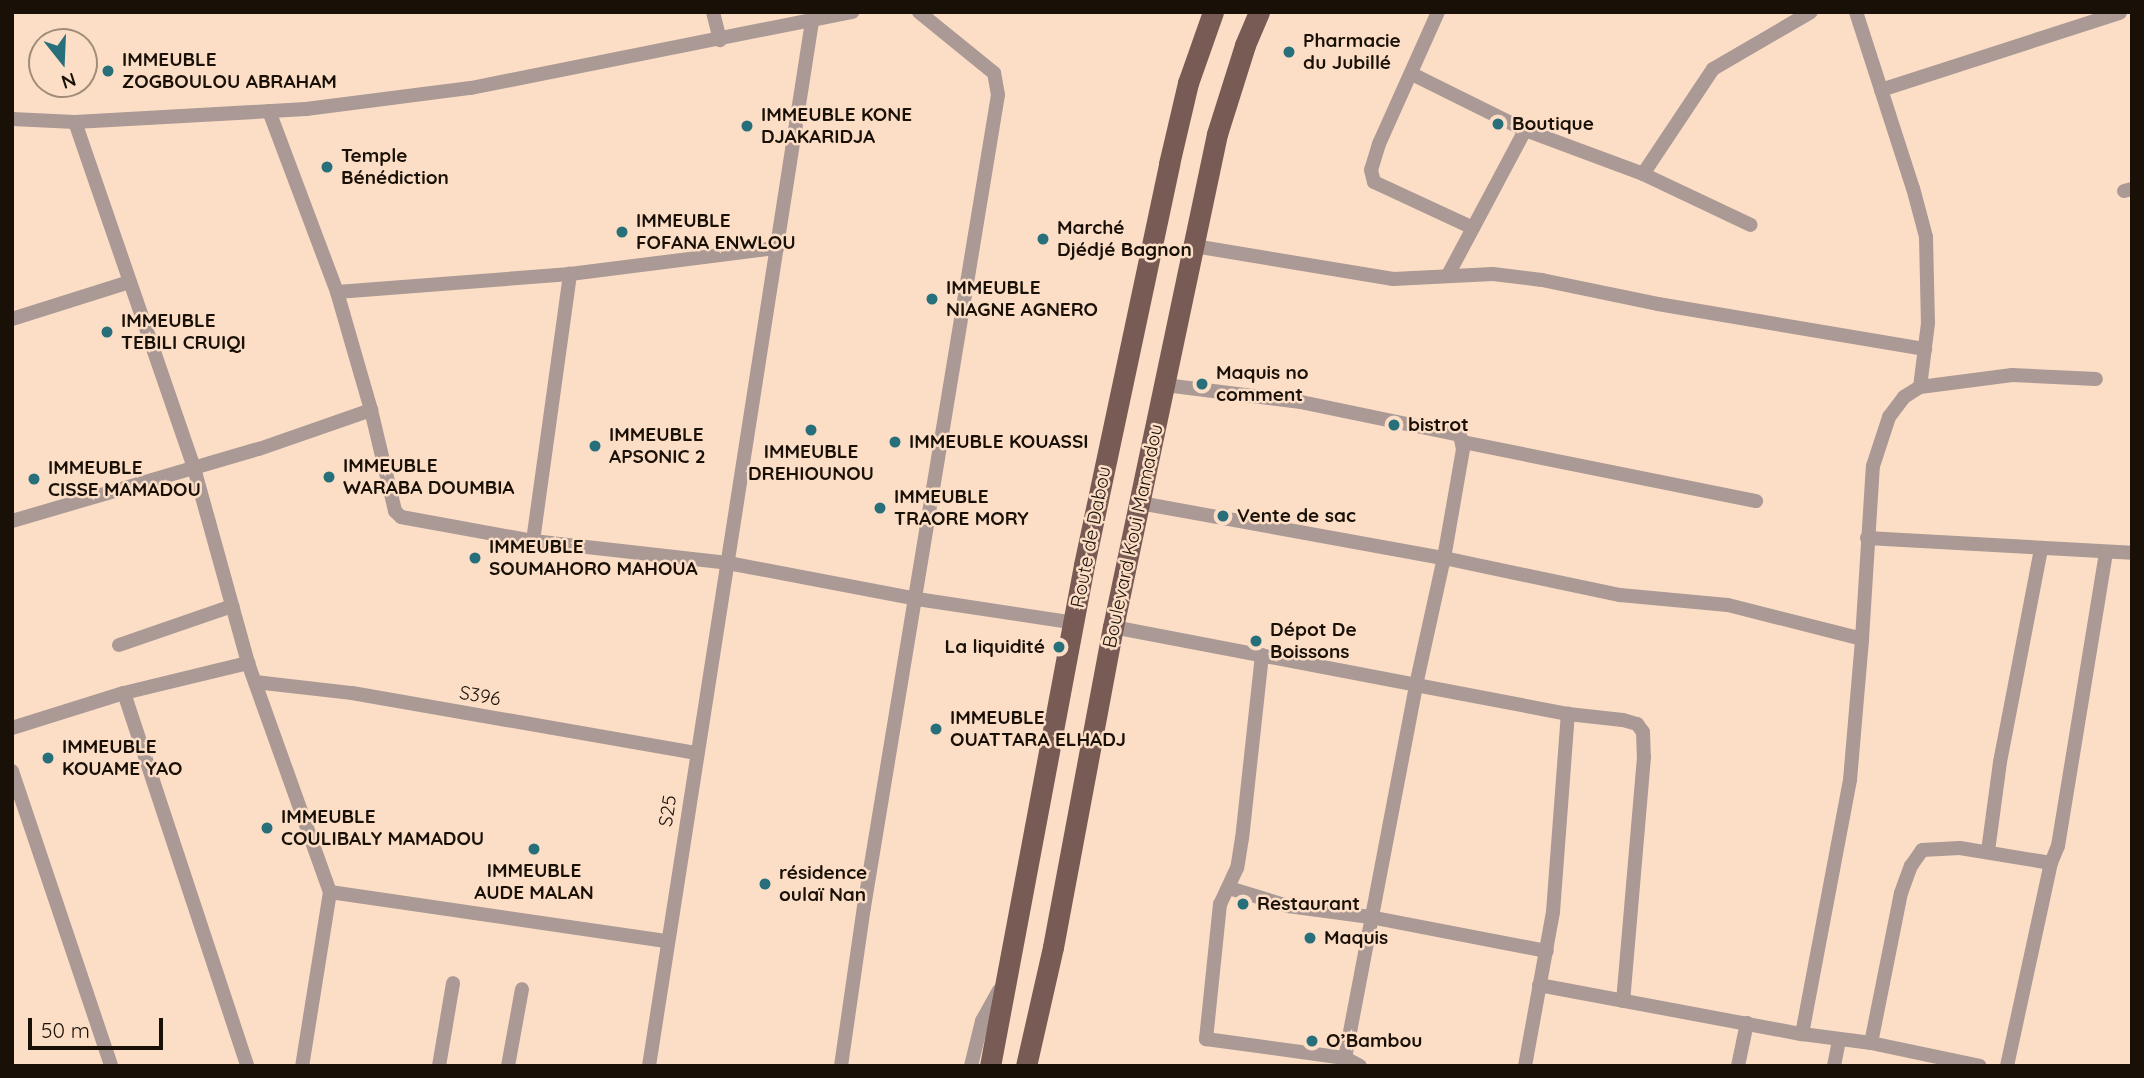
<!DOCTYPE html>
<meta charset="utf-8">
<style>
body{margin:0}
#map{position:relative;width:2144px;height:1078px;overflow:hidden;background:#fcdec6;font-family:Quicksand,sans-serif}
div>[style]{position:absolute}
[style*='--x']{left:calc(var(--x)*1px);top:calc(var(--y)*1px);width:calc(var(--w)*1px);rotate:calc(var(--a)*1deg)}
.street>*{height:14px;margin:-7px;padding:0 7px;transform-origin:7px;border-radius:7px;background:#aa9995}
.primary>*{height:21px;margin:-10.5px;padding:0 10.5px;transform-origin:10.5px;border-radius:10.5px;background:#785b55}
.dots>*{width:19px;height:19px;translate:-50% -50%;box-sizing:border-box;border:4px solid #fcdec6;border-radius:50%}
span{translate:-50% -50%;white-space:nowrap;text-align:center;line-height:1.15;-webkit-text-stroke:5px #fcdec6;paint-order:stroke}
.poi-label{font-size:19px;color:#191007;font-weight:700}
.left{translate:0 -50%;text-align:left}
.right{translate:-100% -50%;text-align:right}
.street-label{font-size:19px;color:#191007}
.frame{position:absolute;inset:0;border:14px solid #191007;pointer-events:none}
.north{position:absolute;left:28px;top:28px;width:70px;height:70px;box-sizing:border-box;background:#fcdec6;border:2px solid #a18c7a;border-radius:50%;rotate:162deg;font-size:19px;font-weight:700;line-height:28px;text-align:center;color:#191007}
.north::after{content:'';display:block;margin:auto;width:24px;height:32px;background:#276f7a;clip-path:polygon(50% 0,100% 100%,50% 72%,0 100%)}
.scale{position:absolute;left:28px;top:1018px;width:135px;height:32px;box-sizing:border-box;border:4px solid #191007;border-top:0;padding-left:9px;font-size:21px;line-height:24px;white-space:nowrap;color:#191007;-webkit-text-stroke:5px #fcdec6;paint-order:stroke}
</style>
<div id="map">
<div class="street">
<div style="--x:713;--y:12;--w:29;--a:76"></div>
<div style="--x:1438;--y:12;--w:145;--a:114.1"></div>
<div style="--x:1379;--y:144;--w:27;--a:107"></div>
<div style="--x:1371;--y:170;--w:12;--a:76"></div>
<div style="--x:1374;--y:182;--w:109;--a:24.9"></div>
<div style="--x:1856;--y:12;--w:185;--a:72.1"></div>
<div style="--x:1913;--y:188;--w:51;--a:75.1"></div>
<div style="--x:1926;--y:237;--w:86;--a:88.7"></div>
<div style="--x:1928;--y:323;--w:64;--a:97.1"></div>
<div style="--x:1412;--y:74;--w:126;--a:26.4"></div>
<div style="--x:1881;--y:90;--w:251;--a:-17.9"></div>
<div style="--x:269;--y:111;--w:193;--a:69.4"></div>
<div style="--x:337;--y:292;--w:123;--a:73.9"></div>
<div style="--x:12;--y:119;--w:63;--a:2.7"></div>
<div style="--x:75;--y:122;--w:231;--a:-3.2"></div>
<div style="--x:306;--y:109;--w:166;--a:-7.3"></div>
<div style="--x:471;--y:88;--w:389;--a:-11.3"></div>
<div style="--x:75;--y:122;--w:366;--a:71"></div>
<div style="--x:194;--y:468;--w:202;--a:74.5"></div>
<div style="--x:248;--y:663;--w:243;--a:70.3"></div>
<div style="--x:330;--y:892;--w:176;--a:99.1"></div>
<div style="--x:1643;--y:174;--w:126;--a:-56.3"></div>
<div style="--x:1713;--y:69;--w:113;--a:-30.2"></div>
<div style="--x:2124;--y:191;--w:8;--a:-14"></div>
<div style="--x:1194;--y:246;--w:202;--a:9.4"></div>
<div style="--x:1393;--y:279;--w:100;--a:-2.9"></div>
<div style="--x:1493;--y:274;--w:49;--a:7"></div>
<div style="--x:1542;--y:280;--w:118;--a:11.7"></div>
<div style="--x:1658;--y:304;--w:271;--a:9.6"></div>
<div style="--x:1448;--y:275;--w:164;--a:-62"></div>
<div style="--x:1525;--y:130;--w:126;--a:20.4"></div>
<div style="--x:1643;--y:174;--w:119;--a:25.3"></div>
<div style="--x:337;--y:292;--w:234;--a:-4.4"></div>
<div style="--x:570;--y:274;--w:209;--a:-7.2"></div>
<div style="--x:12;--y:319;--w:123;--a:-17.5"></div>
<div style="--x:1463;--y:442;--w:299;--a:11.4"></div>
<div style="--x:1140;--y:503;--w:309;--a:10.3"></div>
<div style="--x:1444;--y:558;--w:180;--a:11.9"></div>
<div style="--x:1620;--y:595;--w:108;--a:5.3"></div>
<div style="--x:1728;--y:605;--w:138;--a:14.2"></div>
<div style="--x:12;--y:521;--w:257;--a:-16.3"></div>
<div style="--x:259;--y:449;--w:119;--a:-19.2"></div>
<div style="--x:371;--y:410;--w:104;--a:76.6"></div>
<div style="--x:395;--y:511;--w:8;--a:45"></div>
<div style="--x:401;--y:517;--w:134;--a:10.3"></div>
<div style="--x:533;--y:541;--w:196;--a:6.4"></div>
<div style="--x:728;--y:563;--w:192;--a:10.8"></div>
<div style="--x:917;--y:599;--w:160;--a:8.6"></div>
<div style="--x:1867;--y:538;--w:265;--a:3.2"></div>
<div style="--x:533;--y:541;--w:270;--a:-82.1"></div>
<div style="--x:1113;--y:627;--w:309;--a:10.8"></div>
<div style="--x:1416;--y:685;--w:130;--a:-77.6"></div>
<div style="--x:1444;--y:558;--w:111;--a:-80.1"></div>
<div style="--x:1463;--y:449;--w:14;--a:-102"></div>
<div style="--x:1460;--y:435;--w:162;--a:-168.3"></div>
<div style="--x:1301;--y:402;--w:137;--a:-172.9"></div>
<div style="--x:119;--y:645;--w:120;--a:-19"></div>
<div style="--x:1262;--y:655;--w:184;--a:96.2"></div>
<div style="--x:1242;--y:838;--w:30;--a:99"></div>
<div style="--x:1237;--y:868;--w:40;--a:115"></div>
<div style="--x:1220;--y:904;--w:136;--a:95.9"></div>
<div style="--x:1206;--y:1039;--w:140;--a:7.8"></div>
<div style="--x:1345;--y:1058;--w:17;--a:28"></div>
<div style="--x:255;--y:682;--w:98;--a:6.5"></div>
<div style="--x:352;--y:693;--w:350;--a:9.9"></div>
<div style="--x:124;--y:693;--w:393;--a:71.7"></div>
<div style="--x:12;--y:728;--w:117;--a:-17.4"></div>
<div style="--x:124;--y:693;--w:128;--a:-13.6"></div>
<div style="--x:12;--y:771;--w:311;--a:71.4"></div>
<div style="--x:1988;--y:851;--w:90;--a:-82.3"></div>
<div style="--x:2000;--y:762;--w:217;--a:-79.1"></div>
<div style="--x:1229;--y:888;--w:62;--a:17"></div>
<div style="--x:1288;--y:906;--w:83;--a:7.6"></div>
<div style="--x:1370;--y:917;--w:180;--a:10.9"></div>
<div style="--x:330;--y:892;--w:341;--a:8.3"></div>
<div style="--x:1539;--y:985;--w:268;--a:10.6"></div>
<div style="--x:1802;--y:1034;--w:70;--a:7.4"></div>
<div style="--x:1871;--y:1043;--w:111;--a:11.9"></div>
<div style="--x:1802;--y:1034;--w:258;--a:-79.3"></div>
<div style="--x:1850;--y:780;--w:142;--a:-85.1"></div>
<div style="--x:1862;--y:639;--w:173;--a:-86.4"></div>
<div style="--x:1873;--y:466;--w:52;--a:-71.9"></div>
<div style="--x:1889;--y:417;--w:25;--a:-53"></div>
<div style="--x:1904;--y:397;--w:19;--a:-32"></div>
<div style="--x:1920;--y:387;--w:93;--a:-7.4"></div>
<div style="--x:2012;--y:375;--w:84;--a:2.7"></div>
<div style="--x:1871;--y:1043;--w:153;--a:-78.7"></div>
<div style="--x:1901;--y:893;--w:29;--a:-70"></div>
<div style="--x:1911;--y:866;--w:19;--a:-55"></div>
<div style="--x:1922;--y:850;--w:38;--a:-3"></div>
<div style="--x:1960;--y:848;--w:92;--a:9.4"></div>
<div style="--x:1345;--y:1058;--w:380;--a:-79.2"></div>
<div style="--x:1416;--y:685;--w:155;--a:10.8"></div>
<div style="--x:1568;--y:714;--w:55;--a:6.2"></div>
<div style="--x:1623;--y:720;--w:15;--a:16"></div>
<div style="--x:1637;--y:724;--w:10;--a:53"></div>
<div style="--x:1643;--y:732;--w:25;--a:88"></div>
<div style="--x:1644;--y:757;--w:245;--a:94.9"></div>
<div style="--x:439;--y:1066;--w:84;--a:-80.4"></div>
<div style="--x:508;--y:1066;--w:78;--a:-79.7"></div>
<div style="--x:649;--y:1066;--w:1057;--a:-81.13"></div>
<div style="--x:841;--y:1066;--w:161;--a:-81.8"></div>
<div style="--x:864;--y:907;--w:823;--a:-80.63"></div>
<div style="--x:998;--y:95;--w:22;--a:-100"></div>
<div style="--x:994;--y:73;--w:97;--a:-140.9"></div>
<div style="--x:971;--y:1066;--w:46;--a:-76.3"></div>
<div style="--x:982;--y:1021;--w:35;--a:-61"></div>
<div style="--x:1525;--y:1066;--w:157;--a:-79.7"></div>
<div style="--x:1553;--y:912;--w:199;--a:-85.7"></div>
<div style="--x:1738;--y:1066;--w:44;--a:-78.2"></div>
<div style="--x:1834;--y:1066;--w:26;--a:-79"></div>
<div style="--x:2007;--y:1066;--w:208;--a:-77.8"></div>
<div style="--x:2051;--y:863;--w:18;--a:-68"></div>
<div style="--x:2058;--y:846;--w:297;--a:-80.7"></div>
</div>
<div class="primary">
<div style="--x:990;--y:1066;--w:510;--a:-79.37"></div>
<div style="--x:1084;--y:565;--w:410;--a:-78"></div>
<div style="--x:1169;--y:164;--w:83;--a:-76.8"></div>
<div style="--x:1188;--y:83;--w:75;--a:-70.6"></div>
<div style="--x:1026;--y:1066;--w:122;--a:-77.2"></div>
<div style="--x:1053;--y:947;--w:326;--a:-79.4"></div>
<div style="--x:1113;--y:627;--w:504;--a:-78.09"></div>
<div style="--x:1217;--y:134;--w:93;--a:-72.5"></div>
<div style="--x:1245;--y:45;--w:36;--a:-67"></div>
</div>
<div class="dots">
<div style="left:1289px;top:52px;background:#276f7a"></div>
<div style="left:108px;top:71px;background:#276f7a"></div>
<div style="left:1498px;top:124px;background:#276f7a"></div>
<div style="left:747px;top:126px;background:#276f7a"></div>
<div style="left:327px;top:167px;background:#276f7a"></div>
<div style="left:622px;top:232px;background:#276f7a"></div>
<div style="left:1043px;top:239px;background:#276f7a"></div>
<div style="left:932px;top:299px;background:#276f7a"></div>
<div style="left:107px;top:332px;background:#276f7a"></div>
<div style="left:1202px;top:384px;background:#276f7a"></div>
<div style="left:1394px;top:425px;background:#276f7a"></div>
<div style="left:811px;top:430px;background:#276f7a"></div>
<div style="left:895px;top:442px;background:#276f7a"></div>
<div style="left:595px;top:446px;background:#276f7a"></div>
<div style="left:329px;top:477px;background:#276f7a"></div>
<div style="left:34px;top:479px;background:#276f7a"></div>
<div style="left:880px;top:508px;background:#276f7a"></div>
<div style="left:1223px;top:516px;background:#276f7a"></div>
<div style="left:475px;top:558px;background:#276f7a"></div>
<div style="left:1256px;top:641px;background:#276f7a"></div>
<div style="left:1059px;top:647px;background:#276f7a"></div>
<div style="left:936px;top:729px;background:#276f7a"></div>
<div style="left:48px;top:758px;background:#276f7a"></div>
<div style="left:267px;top:828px;background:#276f7a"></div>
<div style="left:534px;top:849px;background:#276f7a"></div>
<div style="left:765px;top:884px;background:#276f7a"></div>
<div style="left:1243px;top:904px;background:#276f7a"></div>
<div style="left:1310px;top:938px;background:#276f7a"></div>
<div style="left:1312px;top:1041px;background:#276f7a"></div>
</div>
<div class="poi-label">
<span class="left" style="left:1303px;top:52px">Pharmacie<br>du Jubillé</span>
<span class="left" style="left:122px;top:71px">IMMEUBLE<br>ZOGBOULOU ABRAHAM</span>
<span class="left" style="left:761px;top:126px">IMMEUBLE KONE<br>DJAKARIDJA</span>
<span class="left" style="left:1512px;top:124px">Boutique</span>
<span class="left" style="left:341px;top:167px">Temple<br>Bénédiction</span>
<span class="left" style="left:636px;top:232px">IMMEUBLE<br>FOFANA ENWLOU</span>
<span class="left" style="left:1057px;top:239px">Marché<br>Djédjé Bagnon</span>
<span class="left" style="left:946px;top:299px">IMMEUBLE<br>NIAGNE AGNERO</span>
<span class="left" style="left:121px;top:332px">IMMEUBLE<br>TEBILI CRUIQI</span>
<span class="left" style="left:1216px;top:384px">Maquis no<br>comment</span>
<span class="left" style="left:1408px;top:425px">bistrot</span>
<span class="left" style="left:609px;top:446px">IMMEUBLE<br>APSONIC 2</span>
<span class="left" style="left:909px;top:442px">IMMEUBLE KOUASSI</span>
<span style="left:811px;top:463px">IMMEUBLE<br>DREHIOUNOU</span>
<span class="left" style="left:343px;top:477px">IMMEUBLE<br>WARABA DOUMBIA</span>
<span class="left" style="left:48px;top:479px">IMMEUBLE<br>CISSE MAMADOU</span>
<span class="left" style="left:894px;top:508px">IMMEUBLE<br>TRAORE MORY</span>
<span class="left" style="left:1237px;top:516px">Vente de sac</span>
<span class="left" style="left:489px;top:558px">IMMEUBLE<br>SOUMAHORO MAHOUA</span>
<span class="left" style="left:1270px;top:641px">Dépot De<br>Boissons</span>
<span class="right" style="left:1045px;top:647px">La liquidité</span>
<span class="left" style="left:950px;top:729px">IMMEUBLE<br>OUATTARA ELHADJ</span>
<span class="left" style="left:62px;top:758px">IMMEUBLE<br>KOUAME YAO</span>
<span class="left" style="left:281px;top:828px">IMMEUBLE<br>COULIBALY MAMADOU</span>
<span style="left:534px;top:882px">IMMEUBLE<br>AUDE MALAN</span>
<span class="left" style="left:779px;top:884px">résidence<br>oulaï Nan</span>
<span class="left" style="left:1257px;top:904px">Restaurant</span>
<span class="left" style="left:1324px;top:938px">Maquis</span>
<span class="left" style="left:1326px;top:1041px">O’Bambou</span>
</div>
<div class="street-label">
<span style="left:1133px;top:536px;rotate:-78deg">Boulevard Koui Mamadou</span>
<span style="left:1091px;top:537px;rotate:-79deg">Route de Dabou</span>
<span style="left:480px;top:696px;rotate:10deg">S396</span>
<span style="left:668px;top:811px;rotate:-81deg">S25</span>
</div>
<div class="frame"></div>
<div class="north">N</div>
<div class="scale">50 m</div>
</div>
